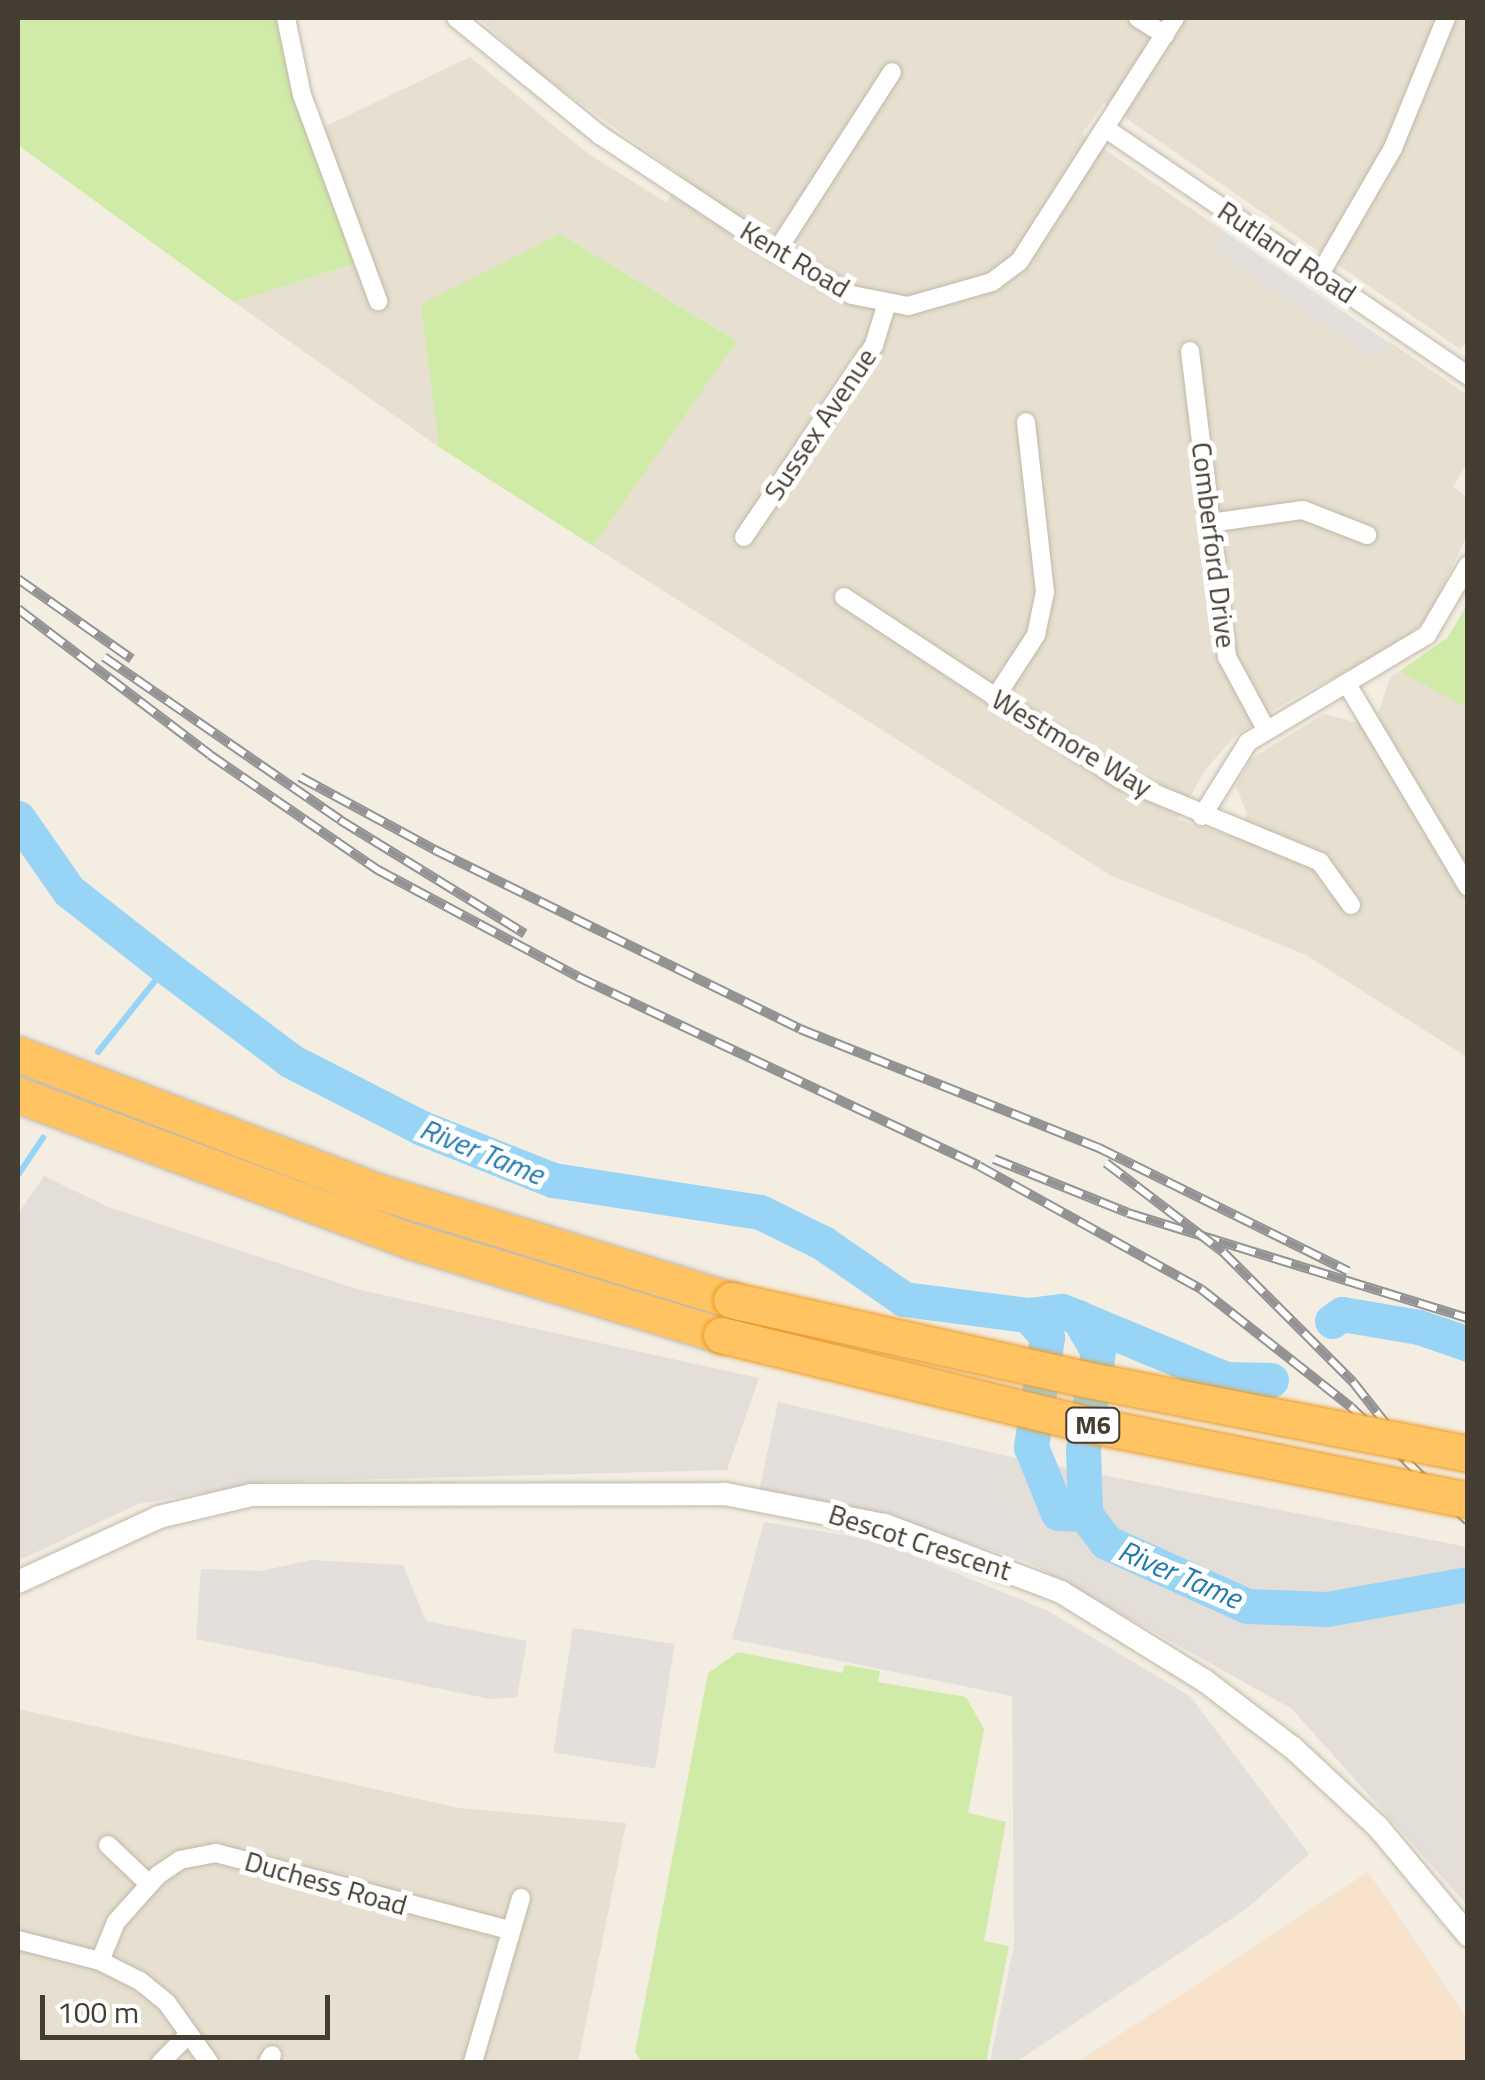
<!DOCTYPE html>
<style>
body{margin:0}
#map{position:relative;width:1485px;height:2080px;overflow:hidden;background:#f3ede2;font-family:"Titillium Web",sans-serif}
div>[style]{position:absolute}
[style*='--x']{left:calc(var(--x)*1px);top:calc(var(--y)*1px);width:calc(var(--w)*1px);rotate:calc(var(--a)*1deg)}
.residential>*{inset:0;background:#e7dfd0}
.commercial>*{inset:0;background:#f7e3cb}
.industrial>*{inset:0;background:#e4ded8}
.green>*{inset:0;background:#cfeba7}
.parking>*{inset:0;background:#e3dfdb;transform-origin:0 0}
.stream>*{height:6px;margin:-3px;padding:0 3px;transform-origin:3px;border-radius:3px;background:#98d4f6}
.river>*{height:35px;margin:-17.5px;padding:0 17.5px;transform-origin:17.5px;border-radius:17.5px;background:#98d4f6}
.roads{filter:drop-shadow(0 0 2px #c2b7a7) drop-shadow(0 0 2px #c2b7a7)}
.minor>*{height:18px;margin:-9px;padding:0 9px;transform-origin:9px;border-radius:9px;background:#fff}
.tertiary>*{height:22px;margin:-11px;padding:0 11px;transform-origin:11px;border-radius:11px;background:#fff}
.motorway>*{height:35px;margin:-17.5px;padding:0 17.5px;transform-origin:17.5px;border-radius:17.5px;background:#ffc461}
.rail>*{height:10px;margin-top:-5px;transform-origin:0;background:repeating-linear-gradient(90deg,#fff 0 19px,#939393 0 38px);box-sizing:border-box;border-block:2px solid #939393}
.bridges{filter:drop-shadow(0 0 2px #ea9925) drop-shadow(0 0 2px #ea9925)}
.motorway-bridge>*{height:35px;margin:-17.5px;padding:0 17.5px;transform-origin:17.5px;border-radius:17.5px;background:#ffc461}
span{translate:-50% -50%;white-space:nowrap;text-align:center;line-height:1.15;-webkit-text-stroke:10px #fff;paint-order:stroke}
.shield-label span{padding:2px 8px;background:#fff;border:2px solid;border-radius:8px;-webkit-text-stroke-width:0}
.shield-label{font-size:25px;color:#453d32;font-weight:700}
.street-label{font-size:28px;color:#453d32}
.water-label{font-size:30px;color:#237ab0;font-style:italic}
.frame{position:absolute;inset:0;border:20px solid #453d32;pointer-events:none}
.scale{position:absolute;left:40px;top:1995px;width:290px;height:45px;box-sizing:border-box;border:5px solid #453d32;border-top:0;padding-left:12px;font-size:30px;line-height:35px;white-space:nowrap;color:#453d32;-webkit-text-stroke:8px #fff;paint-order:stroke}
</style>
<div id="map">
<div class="residential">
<div style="clip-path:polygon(479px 18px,1467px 18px,1468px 341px,1460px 349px,1104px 103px,1082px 134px,1225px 232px,1214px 250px,1377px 360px,1390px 342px,1467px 395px,1467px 463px,1453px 487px,1467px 497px,1467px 535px,1428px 619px,1390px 649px,1290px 700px,1235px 736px,1206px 769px,1177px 819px,1237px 838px,1247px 814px,1236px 786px,1251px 759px,1324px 714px,1354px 722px,1379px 711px,1390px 677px,1400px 671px,1465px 703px,1467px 1057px,1304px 954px,1110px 875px,593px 546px,736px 340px,560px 234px,422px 304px,439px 447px,234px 302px,368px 260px,324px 127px,470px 57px,587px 153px,667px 203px,680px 175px,531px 67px)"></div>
<div style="clip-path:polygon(18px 1709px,459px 1808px,626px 1823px,578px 2062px,18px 2062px)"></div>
</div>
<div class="commercial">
<div style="clip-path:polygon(1368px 1872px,1467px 2018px,1467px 2062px,1078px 2062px)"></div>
</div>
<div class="industrial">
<div style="clip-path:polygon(44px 1176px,108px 1207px,360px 1290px,759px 1378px,727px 1470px,266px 1482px,138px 1504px,18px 1561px,18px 1214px)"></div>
<div style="clip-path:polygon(1011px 1457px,1467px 1547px,1467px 1905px,1292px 1709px,1030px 1563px,1043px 1520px,996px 1504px)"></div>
</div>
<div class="green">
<div style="clip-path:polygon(18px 18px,276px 18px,296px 105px,354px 264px,234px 302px,18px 145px)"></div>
<div style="clip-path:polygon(560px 234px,737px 341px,593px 546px,439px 447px,421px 304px)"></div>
<div style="clip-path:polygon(1467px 605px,1467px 708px,1400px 671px,1447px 638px)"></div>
<div style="clip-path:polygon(738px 1652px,842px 1673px,845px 1665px,880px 1671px,878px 1682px,966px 1697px,984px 1729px,968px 1813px,1006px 1822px,984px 1941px,1009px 1946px,986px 2062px,642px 2062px,635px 2052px,708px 1673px)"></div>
</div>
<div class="parking">
<div style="left:1225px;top:232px;width:198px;height:22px;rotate:34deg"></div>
<div style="clip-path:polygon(778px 1402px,1011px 1457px,997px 1504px,1043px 1519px,1030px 1563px,878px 1513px,759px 1492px)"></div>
<div style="clip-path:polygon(764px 1522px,880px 1541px,1050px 1612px,1190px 1696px,1309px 1854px,1246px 1909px,1016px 2062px,990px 2062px,1014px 1945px,1012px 1696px,732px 1639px)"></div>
<div style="clip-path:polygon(311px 1560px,403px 1565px,426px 1621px,527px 1641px,517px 1697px,490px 1699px,196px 1639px,201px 1569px,261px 1571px)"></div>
<div style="left:573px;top:1628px;width:103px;height:126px;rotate:9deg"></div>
</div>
<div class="stream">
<div style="--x:98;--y:1052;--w:109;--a:-51.3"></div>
<div style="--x:18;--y:1175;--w:45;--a:-56"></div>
<div style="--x:1456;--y:1587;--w:13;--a:23"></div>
</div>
<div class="river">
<div style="--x:18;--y:818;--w:89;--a:55.1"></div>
<div style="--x:69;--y:891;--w:123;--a:38.1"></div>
<div style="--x:166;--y:967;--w:156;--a:36.9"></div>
<div style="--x:291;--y:1061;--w:147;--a:27.1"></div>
<div style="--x:422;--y:1128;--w:141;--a:21.7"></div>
<div style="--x:553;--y:1180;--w:209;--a:8.8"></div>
<div style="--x:760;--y:1212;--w:70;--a:26.2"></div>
<div style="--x:823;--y:1243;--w:98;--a:34.7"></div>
<div style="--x:904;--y:1299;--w:125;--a:7.4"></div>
<div style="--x:1028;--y:1315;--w:34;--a:-7"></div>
<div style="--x:1062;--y:1311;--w:177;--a:22.6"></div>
<div style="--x:1225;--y:1379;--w:46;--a:1.2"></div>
<div style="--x:1028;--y:1315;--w:29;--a:49"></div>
<div style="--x:1047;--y:1337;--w:111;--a:98.3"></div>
<div style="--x:1031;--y:1447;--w:71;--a:67.8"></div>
<div style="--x:1058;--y:1513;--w:27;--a:2"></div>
<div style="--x:1085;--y:1514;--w:35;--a:53"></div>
<div style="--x:1106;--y:1542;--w:155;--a:24.4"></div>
<div style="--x:1247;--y:1606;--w:80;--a:2.1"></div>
<div style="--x:1327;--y:1609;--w:143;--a:-10.1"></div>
<div style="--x:1078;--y:1317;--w:39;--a:60"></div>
<div style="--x:1098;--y:1351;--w:99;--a:98.7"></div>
<div style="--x:1083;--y:1449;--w:65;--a:88.2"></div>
<div style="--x:1332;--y:1321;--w:12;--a:-35"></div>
<div style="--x:1342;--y:1314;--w:78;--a:9.6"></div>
<div style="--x:1419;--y:1327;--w:52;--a:19.1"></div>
</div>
<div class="roads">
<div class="minor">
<div style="--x:286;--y:18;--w:79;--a:78.3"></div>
<div style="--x:302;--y:95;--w:220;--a:69.7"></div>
<div style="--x:456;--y:18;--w:186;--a:39.1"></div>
<div style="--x:600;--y:135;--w:211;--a:33.6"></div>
<div style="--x:776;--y:252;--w:87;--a:29.5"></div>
<div style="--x:852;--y:295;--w:57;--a:11.1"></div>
<div style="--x:908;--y:306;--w:87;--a:-15.9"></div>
<div style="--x:992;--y:282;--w:34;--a:-37"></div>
<div style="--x:1019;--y:262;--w:290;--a:-57.4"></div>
<div style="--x:1138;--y:18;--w:32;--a:32"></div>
<div style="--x:1105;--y:128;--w:440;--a:34.3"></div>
<div style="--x:776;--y:252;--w:214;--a:-57.2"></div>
<div style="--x:1320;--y:274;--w:146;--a:-59.9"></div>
<div style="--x:1393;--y:148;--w:140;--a:-67.8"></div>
<div style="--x:1190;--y:351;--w:308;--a:83.1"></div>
<div style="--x:1227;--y:657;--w:82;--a:61.6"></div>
<div style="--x:1210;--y:523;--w:94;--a:-8"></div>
<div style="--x:1303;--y:510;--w:69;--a:21.3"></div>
<div style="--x:744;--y:537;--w:232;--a:-55.9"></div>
<div style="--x:874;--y:345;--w:41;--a:-72.9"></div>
<div style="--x:844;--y:597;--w:331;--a:33.4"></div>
<div style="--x:1120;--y:779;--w:217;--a:22.5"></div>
<div style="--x:1320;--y:862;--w:53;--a:54.2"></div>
<div style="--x:1347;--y:684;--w:236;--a:59.2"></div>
<div style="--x:995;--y:698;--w:75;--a:-56.9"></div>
<div style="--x:1036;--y:635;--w:44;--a:-78.2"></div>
<div style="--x:1045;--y:592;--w:171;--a:-96.4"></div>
<div style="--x:1202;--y:816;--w:87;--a:-58.1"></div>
<div style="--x:1248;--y:742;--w:209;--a:-30.9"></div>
<div style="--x:1427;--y:635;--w:81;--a:-59.6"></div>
<div style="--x:108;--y:1845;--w:57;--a:43.6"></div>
<div style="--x:18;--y:1940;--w:85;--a:14.4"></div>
<div style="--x:100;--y:1961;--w:45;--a:26.6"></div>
<div style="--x:140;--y:1981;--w:35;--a:39"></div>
<div style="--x:167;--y:2003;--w:72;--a:54.6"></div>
<div style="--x:100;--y:1961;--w:42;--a:-67.7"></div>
<div style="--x:116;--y:1922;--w:63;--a:-48.2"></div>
<div style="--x:158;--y:1875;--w:27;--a:-34"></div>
<div style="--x:180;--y:1860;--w:37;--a:-11"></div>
<div style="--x:216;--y:1853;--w:304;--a:14.7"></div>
<div style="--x:161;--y:2062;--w:38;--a:-45"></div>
<div style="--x:268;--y:2062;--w:8;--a:-60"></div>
<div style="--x:473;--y:2062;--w:171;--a:-73.7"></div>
</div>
<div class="tertiary">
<div style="--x:18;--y:1582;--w:155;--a:-24.7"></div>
<div style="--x:159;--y:1517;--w:95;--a:-13.4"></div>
<div style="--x:251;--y:1495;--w:474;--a:-0.1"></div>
<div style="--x:725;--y:1494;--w:163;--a:11"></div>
<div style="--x:885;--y:1525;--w:188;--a:20.8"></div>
<div style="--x:1061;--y:1592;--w:169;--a:31.7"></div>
<div style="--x:1205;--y:1681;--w:111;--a:37.3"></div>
<div style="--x:1293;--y:1748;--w:116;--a:42.9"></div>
<div style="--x:1378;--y:1827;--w:141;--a:50.2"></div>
</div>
<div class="motorway">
<div style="--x:18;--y:1054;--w:387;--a:20.9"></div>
<div style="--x:380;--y:1192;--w:367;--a:17.1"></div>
<div style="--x:18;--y:1095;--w:419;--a:20.4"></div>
<div style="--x:411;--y:1241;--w:324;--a:16.9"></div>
</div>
</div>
<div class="rail">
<div style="--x:18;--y:579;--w:139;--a:35.1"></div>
<div style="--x:18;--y:609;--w:241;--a:37.2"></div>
<div style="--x:210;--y:755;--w:204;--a:34.4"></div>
<div style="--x:378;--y:870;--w:227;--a:28.1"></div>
<div style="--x:578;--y:977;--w:443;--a:25.2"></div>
<div style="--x:979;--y:1166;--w:254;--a:29"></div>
<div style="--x:1201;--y:1289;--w:191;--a:38.2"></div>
<div style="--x:1351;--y:1407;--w:163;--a:44.3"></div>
<div style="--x:104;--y:657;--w:287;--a:34.6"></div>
<div style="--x:340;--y:820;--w:217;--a:31.6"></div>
<div style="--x:300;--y:777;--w:156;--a:28.4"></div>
<div style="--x:437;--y:851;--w:404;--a:26.1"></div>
<div style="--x:800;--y:1029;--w:322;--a:21.7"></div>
<div style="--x:1099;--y:1148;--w:278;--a:26.3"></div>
<div style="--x:994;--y:1159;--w:144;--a:21.9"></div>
<div style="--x:1128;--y:1213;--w:356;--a:17.2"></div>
<div style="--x:1106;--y:1163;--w:147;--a:37.3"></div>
<div style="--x:1223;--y:1252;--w:184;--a:45"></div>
<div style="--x:1353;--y:1382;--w:53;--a:51.8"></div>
</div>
<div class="bridges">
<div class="motorway-bridge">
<div style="--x:731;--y:1300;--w:367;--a:12.6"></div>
<div style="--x:1089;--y:1380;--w:386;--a:11"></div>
<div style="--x:721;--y:1335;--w:372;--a:13.7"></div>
<div style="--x:1082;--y:1423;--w:394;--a:11.3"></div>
</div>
</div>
<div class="shield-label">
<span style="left:1093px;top:1425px">M6</span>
</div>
<div class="street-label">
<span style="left:1287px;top:252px;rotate:34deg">Rutland Road</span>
<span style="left:795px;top:259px;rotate:31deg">Kent Road</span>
<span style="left:820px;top:424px;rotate:-56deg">Sussex Avenue</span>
<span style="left:1214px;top:545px;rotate:83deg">Comberford Drive</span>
<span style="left:1072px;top:743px;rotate:31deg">Westmore Way</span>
<span style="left:920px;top:1542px;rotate:18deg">Bescot Crescent</span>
<span style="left:326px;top:1883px;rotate:16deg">Duchess Road</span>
</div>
<div class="water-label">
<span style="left:482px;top:1151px;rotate:22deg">River Tame</span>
<span style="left:1180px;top:1574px;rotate:23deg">River Tame</span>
</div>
<div class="frame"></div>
<div class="scale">100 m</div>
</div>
